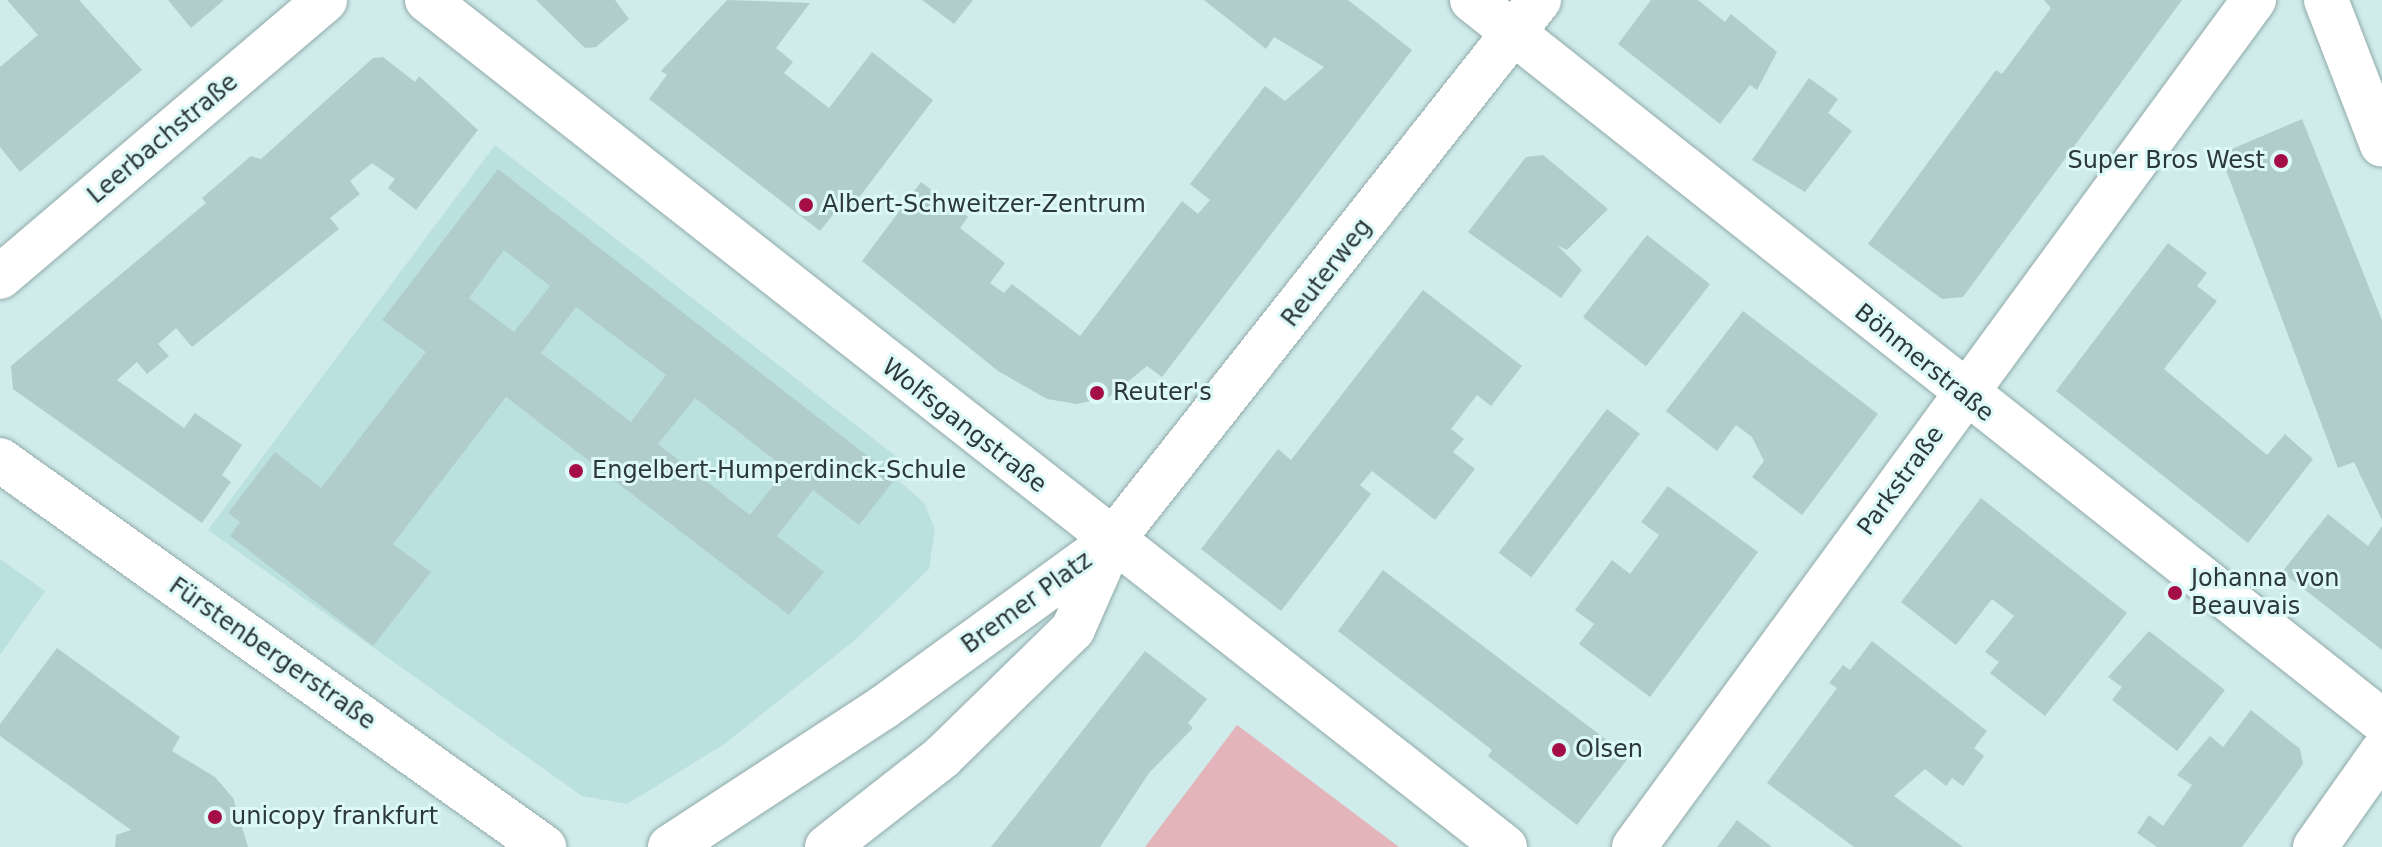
<!DOCTYPE html>
<meta charset="utf-8">
<style>
body{margin:0}
#map{position:relative;width:2382px;height:847px;overflow:hidden;background:#cfebea;font-family:"DejaVu Sans",sans-serif}
div>[style]{position:absolute}
[style*='--x']{left:calc(var(--x)*1px);top:calc(var(--y)*1px);width:calc(var(--w)*1px);rotate:calc(var(--a)*1deg)}
.built>*{inset:0;background:#bbe1df}
.green>*{inset:0;background:#e4b4bb}
.building>*{inset:0;background:#b1cdcb;transform-origin:0 0}
.roads{filter:drop-shadow(0 0 2px #90aaa9) drop-shadow(0 0 2px #90aaa9)}
.minor>*{height:44px;margin:-22px;padding:0 22px;transform-origin:22px;border-radius:22px;background:#fff}
.major>*{height:44px;margin:-22px;padding:0 22px;transform-origin:22px;border-radius:22px;background:#fff}
.dots>*{width:22px;height:22px;translate:-50% -50%;box-sizing:border-box;border:4px solid #dcf9f7;border-radius:50%}
span{translate:-50% -50%;white-space:nowrap;text-align:center;line-height:1.15;-webkit-text-stroke:6px #dcf9f7;paint-order:stroke}
.street-label{font-size:24px;color:#2d3838}
.poi-label{font-size:24px;color:#2d3838}
.right{translate:-100% -50%;text-align:right}
.left{translate:0 -50%;text-align:left}
</style>
<div id="map">
<div class="built">
<div style="clip-path:polygon(495px 145px,906px 464px,896px 478px,924px 503px,935px 529px,929px 569px,855px 640px,723px 745px,627px 804px,582px 796px,208px 530px)"></div>
<div style="clip-path:polygon(0 559px,45px 591px,0 655px)"></div>
</div>
<div class="green">
<div style="clip-path:polygon(1237px 725px,1399px 847px,1145px 847px)"></div>
</div>
<div class="building">
<div style="clip-path:polygon(7px 0,79px 0,142px 70px,20px 172px,0 147px,0 67px,38px 35px)"></div>
<div style="clip-path:polygon(168px 0,224px 0,191px 28px)"></div>
<div style="clip-path:polygon(536px 0,615px 0,629px 19px,596px 47px,585px 48px)"></div>
<div style="clip-path:polygon(727px 0,810px 3px,776px 48px,793px 62px,784px 73px,829px 108px,872px 52px,933px 100px,848px 212px,840px 206px,820px 231px,649px 99px,667px 75px,661px 71px)"></div>
<div style="clip-path:polygon(922px 0,973px 0,954px 24px)"></div>
<div style="clip-path:polygon(1204px 0,1348px 0,1412px 50px,1162px 377px,1147px 366px,1109px 397px,1077px 404px,1047px 399px,998px 371px,862px 261px,921px 182px,968px 217px,960px 228px,1005px 263px,990px 283px,1004px 293px,1012px 284px,1080px 336px,1182px 201px,1198px 214px,1210px 200px,1190px 184px,1265px 86px,1285px 101px,1324px 67px,1274px 37px,1266px 49px)"></div>
<div style="clip-path:polygon(1651px 0,1698px 0,1725px 22px,1731px 14px,1777px 52px,1757px 90px,1750px 85px,1720px 124px,1618px 44px)"></div>
<div style="clip-path:polygon(2044px 0,2182px 0,1963px 297px,1942px 299px,1868px 244px,1996px 70px,2002px 74px,2051px 8px)"></div>
<div style="clip-path:polygon(383px 57px,415px 82px,419px 76px,478px 130px,416px 210px,388px 188px,395px 179px,372px 163px,350px 181px,360px 194px,330px 218px,339px 229px,192px 347px,176px 328px,158px 344px,169px 356px,147px 374px,137px 362px,117px 380px,184px 428px,195px 413px,242px 445px,222px 475px,231px 482px,202px 523px,13px 389px,11px 366px,206px 203px,202px 198px,251px 156px,261px 159px,373px 58px)"></div>
<div style="clip-path:polygon(1809px 78px,1838px 99px,1828px 113px,1852px 131px,1805px 192px,1752px 160px)"></div>
<div style="clip-path:polygon(2302px 119px,2382px 320px,2382px 520px,2354px 462px,2338px 468px,2220px 154px)"></div>
<div style="clip-path:polygon(1543px 155px,1608px 209px,1567px 250px,1557px 245px,1582px 270px,1561px 298px,1468px 232px,1526px 157px)"></div>
<div style="clip-path:polygon(evenodd,498px 169px,896px 478px,859px 525px,813px 490px,777px 536px,824px 572px,789px 615px,506px 397px,393px 544px,431px 572px,373px 646px,230px 536px,240px 522px,228px 513px,275px 452px,321px 488px,426px 352px,382px 320px,498px 169px,504px 250px,550px 286px,514px 332px,469px 298px,504px 250px,498px 169px,576px 307px,666px 375px,631px 422px,541px 353px,576px 307px,498px 169px,695px 398px,786px 469px,750px 515px,658px 444px,695px 398px)"></div>
<div style="left:1647px;top:235px;width:80px;height:104px;rotate:38deg"></div>
<div style="clip-path:polygon(2168px 243px,2207px 273px,2197px 286px,2217px 301px,2164px 369px,2267px 455px,2285px 434px,2313px 459px,2248px 543px,2056px 391px)"></div>
<div style="clip-path:polygon(1423px 290px,1522px 366px,1491px 406px,1477px 395px,1451px 429px,1464px 439px,1453px 452px,1475px 469px,1435px 520px,1372px 471px,1360px 485px,1371px 494px,1281px 611px,1201px 549px,1278px 449px,1291px 460px)"></div>
<div style="clip-path:polygon(1743px 311px,1878px 414px,1802px 515px,1752px 477px,1764px 461px,1752px 437px,1736px 425px,1717px 451px,1666px 411px)"></div>
<div style="left:1607px;top:409px;width:41px;height:180px;rotate:37deg"></div>
<div style="clip-path:polygon(1668px 486px,1758px 552px,1650px 697px,1579px 644px,1594px 624px,1575px 610px,1612px 560px,1630px 574px,1659px 535px,1641px 522px)"></div>
<div style="clip-path:polygon(1981px 498px,2127px 613px,2045px 716px,1990px 673px,1999px 662px,1985px 652px,2014px 616px,1992px 599px,1956px 645px,1901px 602px)"></div>
<div style="clip-path:polygon(2328px 514px,2368px 546px,2382px 526px,2382px 650px,2282px 572px)"></div>
<div style="clip-path:polygon(1383px 570px,1629px 757px,1577px 825px,1488px 756px,1492px 750px,1338px 631px)"></div>
<div style="clip-path:polygon(2149px 631px,2225px 690px,2177px 751px,2112px 700px,2122px 687px,2108px 677px)"></div>
<div style="clip-path:polygon(1872px 641px,1987px 731px,1974px 748px,1984px 756px,1963px 786px,1952px 778px,1946px 786px,1925px 769px,1894px 796px,1963px 847px,1854px 847px,1767px 783px,1837px 688px,1829px 683px,1843px 665px,1850px 670px)"></div>
<div style="clip-path:polygon(57px 648px,180px 737px,172px 751px,215px 777px,233px 798px,248px 847px,115px 847px,116px 835px,131px 830px,0 736px,0 724px)"></div>
<div style="clip-path:polygon(1145px 651px,1207px 699px,1188px 723px,1193px 728px,1149px 773px,1100px 847px,991px 847px)"></div>
<div style="clip-path:polygon(2251px 710px,2300px 749px,2303px 764px,2242px 847px,2157px 847px,2137px 833px,2149px 815px,2163px 826px,2192px 785px,2177px 775px,2210px 736px,2223px 747px)"></div>
<div style="clip-path:polygon(1737px 820px,1772px 847px,1717px 847px)"></div>
</div>
<div class="roads">
<div class="minor">
<div style="--x:427;--y:0;--w:1371;--a:38.16"></div>
<div style="--x:1472;--y:0;--w:1161;--a:38.39"></div>
<div style="--x:2326;--y:0;--w:155;--a:68.9"></div>
<div style="--x:0;--y:277;--w:427;--a:-40.4"></div>
<div style="--x:0;--y:460;--w:668;--a:35.43"></div>
<div style="--x:1634;--y:847;--w:1050;--a:-53.8"></div>
<div style="--x:2315;--y:847;--w:116;--a:-54.8"></div>
</div>
<div class="major">
<div style="--x:670;--y:847;--w:256;--a:-33.2"></div>
<div style="--x:884;--y:707;--w:281;--a:-36"></div>
<div style="--x:1111;--y:542;--w:691;--a:-51.7"></div>
<div style="--x:827;--y:847;--w:146;--a:-38"></div>
<div style="--x:942;--y:757;--w:183;--a:-44.3"></div>
<div style="--x:1073;--y:629;--w:92;--a:-66.2"></div>
</div>
</div>
<div class="dots">
<div style="left:2281px;top:161px;background:#a50d45"></div>
<div style="left:806px;top:205px;background:#a50d45"></div>
<div style="left:1097px;top:393px;background:#a50d45"></div>
<div style="left:576px;top:471px;background:#a50d45"></div>
<div style="left:2175px;top:593px;background:#a50d45"></div>
<div style="left:1559px;top:750px;background:#a50d45"></div>
<div style="left:215px;top:817px;background:#a50d45"></div>
</div>
<div class="street-label">
<span style="left:163px;top:139px;rotate:-40deg">Leerbachstraße</span>
<span style="left:1327px;top:273px;rotate:-52deg">Reuterweg</span>
<span style="left:1924px;top:363px;rotate:39deg">Böhmerstraße</span>
<span style="left:964px;top:426px;rotate:38deg">Wolfsgangstraße</span>
<span style="left:1901px;top:481px;rotate:-54deg">Parkstraße</span>
<span style="left:1027px;top:603px;rotate:-36deg">Bremer Platz</span>
<span style="left:272px;top:654px;rotate:35deg">Fürstenbergerstraße</span>
</div>
<div class="poi-label">
<span class="right" style="left:2265px;top:161px">Super Bros West</span>
<span class="left" style="left:822px;top:205px">Albert-Schweitzer-Zentrum</span>
<span class="left" style="left:1113px;top:393px">Reuter's</span>
<span class="left" style="left:592px;top:471px">Engelbert-Humperdinck-Schule</span>
<span class="left" style="left:2191px;top:593px">Johanna von<br>Beauvais</span>
<span class="left" style="left:1575px;top:750px">Olsen</span>
<span class="left" style="left:231px;top:817px">unicopy frankfurt</span>
</div>
</div>
